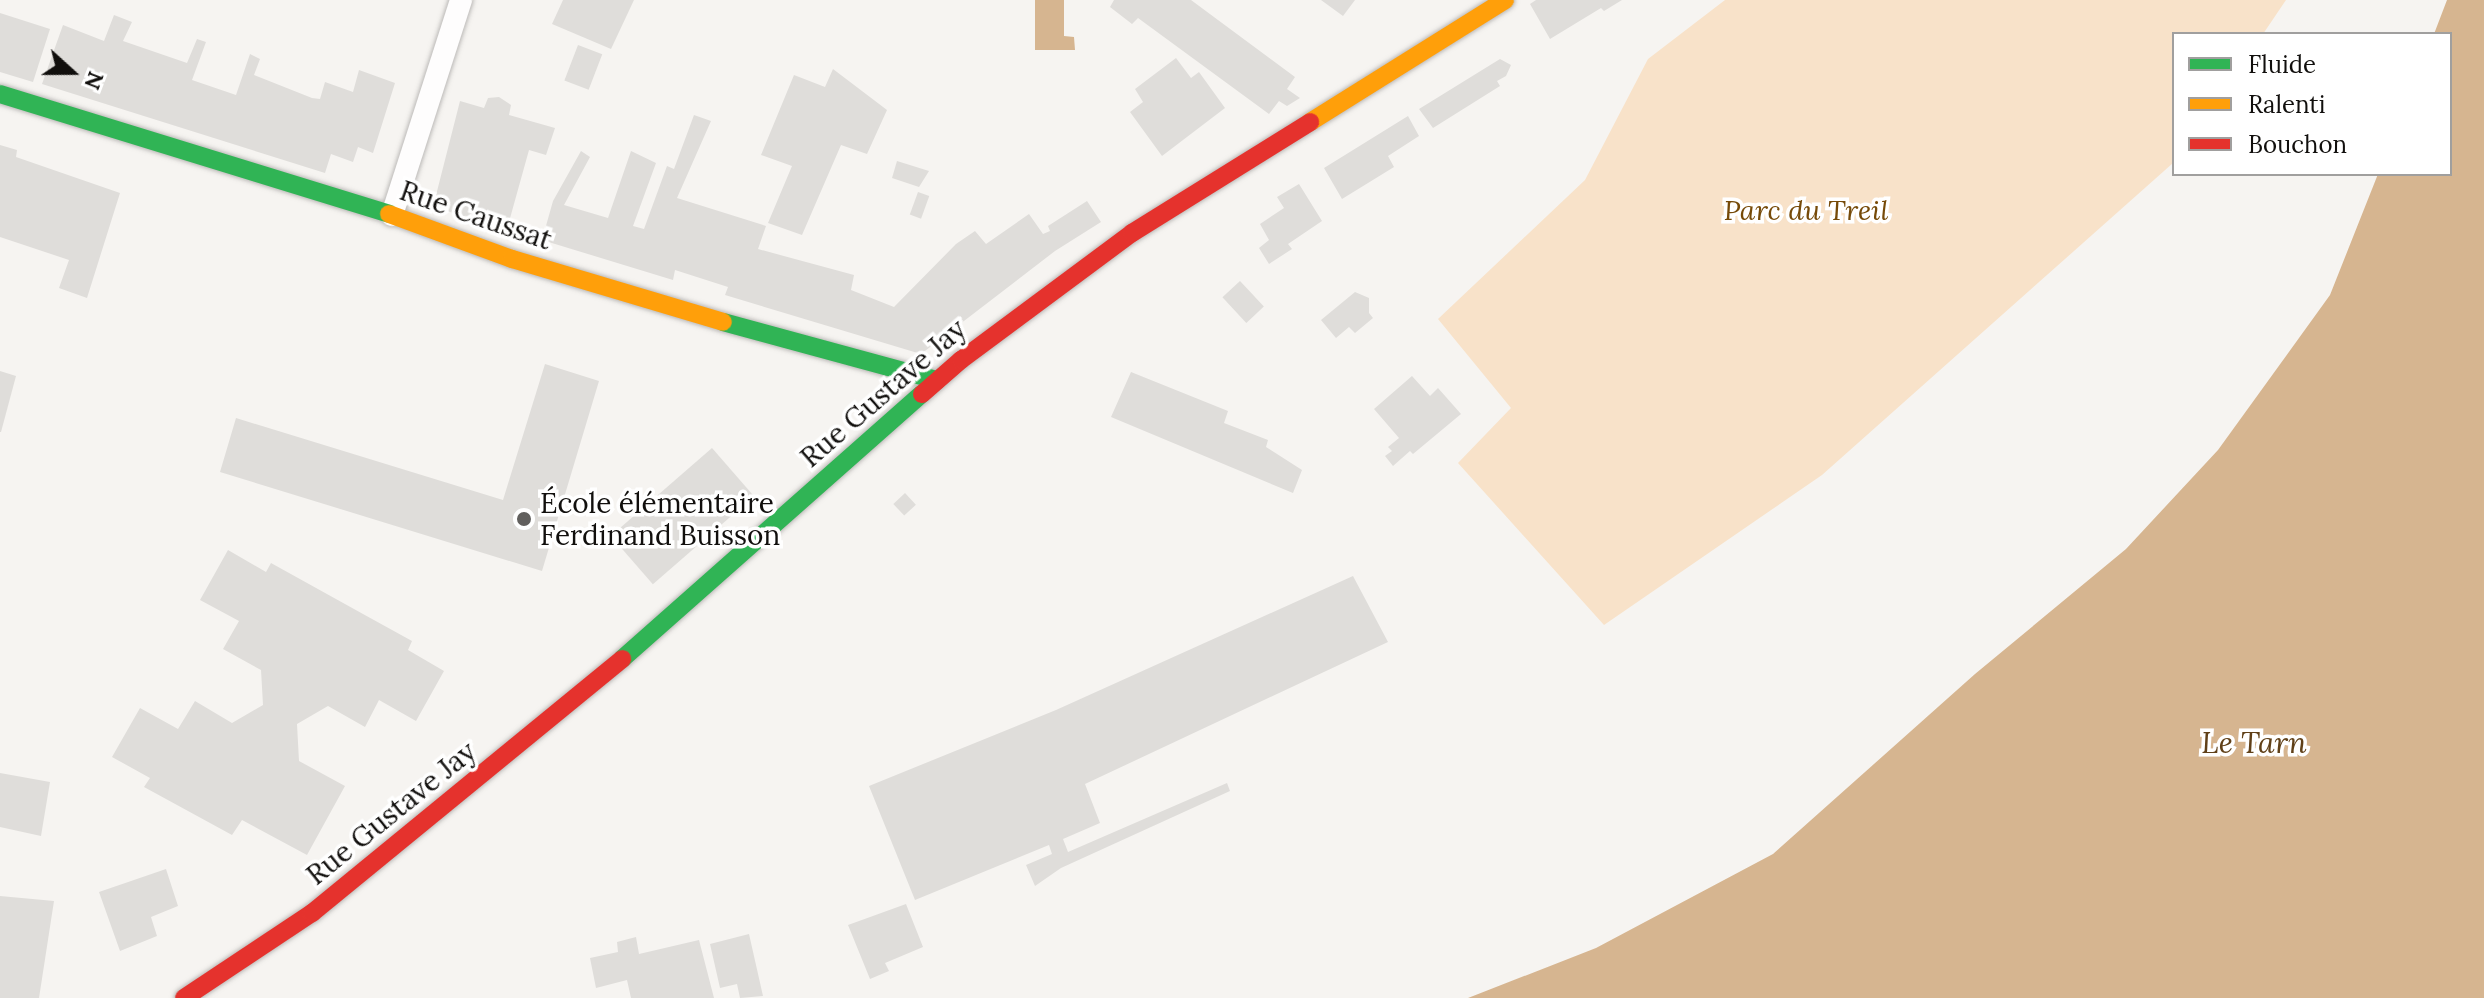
<!DOCTYPE html>
<meta charset="utf-8">
<style>
body{margin:0}
#map{position:relative;width:2484px;height:998px;overflow:hidden;background:#f6f4f1;font-family:Lora,serif}
div>[style]{position:absolute}
[style*='--x']{left:calc(var(--x)*1px);top:calc(var(--y)*1px);width:calc(var(--w)*1px);rotate:calc(var(--a)*1deg)}
.green>*{inset:0;background:#f8e2c9}
.water>*{inset:0;background:#d6b590}
.building>*{inset:0;background:#dfddda;transform-origin:0 0}
.roads{filter:drop-shadow(0 0 2px #bcbab8) drop-shadow(0 0 2px #bcbab8)}
.lane>*{height:22px;margin:-11px;padding:0 11px;transform-origin:11px;border-radius:11px;background:#fefdfd}
.fast>*{height:18px;margin:-9px;padding:0 9px;transform-origin:9px;border-radius:9px;background:#30b455}
.slow>*{height:18px;margin:-9px;padding:0 9px;transform-origin:9px;border-radius:9px;background:#ff9f0a}
.jam>*{height:18px;margin:-9px;padding:0 9px;transform-origin:9px;border-radius:9px;background:#e5322d}
.dots>*{width:22px;height:22px;translate:-50% -50%;box-sizing:border-box;border:4px solid #fff;border-radius:50%}
span{translate:-50% -50%;white-space:nowrap;text-align:center;line-height:1.15;-webkit-text-stroke:7px #fff;paint-order:stroke}
.park-label{font-size:28px;color:#764a08;font-style:italic}
.street-label{font-size:28px;color:#110f0d}
.poi-label{font-size:28px;color:#110f0d}
.left{translate:0 -50%;text-align:left}
.water-label{font-size:30px;color:#604018;font-style:italic}
.legend{position:absolute;left:2172px;top:32px;width:280px;height:144px;box-sizing:border-box;background:#fff;border:2px solid #a09f9e;margin:0;padding:10px 14px;list-style:none;font-size:24px;color:#110f0d}
.legend li{display:flex;align-items:center;gap:16px;height:40px}
.legend b{width:40px;border:2px solid #a09f9e}
.north{position:absolute;left:32px;top:32px;width:80px;height:80px;-webkit-text-stroke:6px #fff;paint-order:stroke;rotate:111deg;font-size:22px;font-weight:700;line-height:32px;text-align:center;color:#110f0d}
.north::after{content:'';display:block;margin:auto;width:28px;height:36px;background:#110f0d;clip-path:polygon(50% 0,100% 100%,50% 72%,0 100%)}
</style>
<div id="map">
<div class="green">
<div style="clip-path:polygon(1725px 0,2286px 0,2263px 34px,2174px 34px,2173px 163px,1822px 475px,1604px 625px,1458px 463px,1511px 408px,1438px 319px,1585px 180px,1648px 59px)"></div>
</div>
<div class="water">
<div style="clip-path:polygon(1035px 0,1064px 0,1064px 36px,1074px 37px,1075px 50px,1035px 50px)"></div>
<div style="clip-path:polygon(2447px 0,2484px 0,2484px 998px,1468px 998px,1596px 948px,1773px 854px,1975px 674px,2126px 549px,2218px 450px,2330px 295px,2378px 174px,2450px 174px,2450px 34px,2434px 34px)"></div>
</div>
<div class="building">
<div style="clip-path:polygon(563px 0,634px 0,611px 49px,552px 24px)"></div>
<div style="clip-path:polygon(1114px 0,1191px 0,1295px 77px,1287px 89px,1300px 98px,1287px 106px,1279px 101px,1269px 114px,1138px 18px,1132px 24px,1110px 7px)"></div>
<div style="clip-path:polygon(1321px 0,1355px 0,1343px 16px)"></div>
<div style="clip-path:polygon(1536px 0,1622px 0,1604px 11px,1601px 8px,1550px 39px,1530px 4px)"></div>
<div style="clip-path:polygon(0 13px,50px 29px,33px 82px,0 72px)"></div>
<div style="clip-path:polygon(114px 15px,132px 22px,123px 41px,187px 63px,197px 39px,206px 42px,192px 80px,236px 95px,250px 54px,260px 59px,254px 75px,312px 98px,320px 99px,325px 82px,353px 92px,359px 70px,395px 83px,373px 153px,358px 147px,353px 162px,331px 154px,325px 173px,42px 84px,63px 25px,104px 41px)"></div>
<div style="left:578px;top:45px;width:26px;height:38px;rotate:21deg"></div>
<div style="clip-path:polygon(1176px 58px,1191px 78px,1199px 72px,1225px 108px,1162px 156px,1130px 112px,1143px 102px,1135px 89px)"></div>
<div style="clip-path:polygon(1500px 59px,1511px 65px,1506px 76px,1497px 81px,1500px 86px,1433px 128px,1419px 109px)"></div>
<div style="clip-path:polygon(833px 69px,887px 110px,867px 154px,841px 145px,802px 235px,768px 223px,792px 166px,761px 155px,794px 75px,825px 87px)"></div>
<div style="clip-path:polygon(499px 97px,511px 105px,509px 115px,555px 128px,546px 155px,529px 150px,507px 229px,433px 207px,460px 101px,484px 108px,488px 98px)"></div>
<div style="clip-path:polygon(694px 115px,711px 121px,677px 198px,766px 226px,758px 249px,854px 275px,851px 290px,894px 307px,956px 244px,975px 231px,986px 244px,1029px 214px,1043px 234px,1050px 231px,1048px 226px,1087px 201px,1101px 222px,1055px 251px,921px 354px,725px 295px,728px 287px,675px 270px,673px 280px,542px 240px,553px 201px,581px 151px,590px 157px,564px 205px,608px 218px,631px 151px,656px 163px,633px 226px,644px 229px,667px 166px,674px 169px)"></div>
<div style="clip-path:polygon(1408px 116px,1419px 136px,1388px 156px,1394px 167px,1342px 199px,1324px 168px)"></div>
<div style="clip-path:polygon(0 145px,17px 150px,16px 157px,120px 193px,87px 298px,59px 288px,69px 260px,0 237px)"></div>
<div style="clip-path:polygon(897px 161px,929px 171px,919px 187px,892px 178px)"></div>
<div style="clip-path:polygon(1299px 184px,1322px 221px,1288px 244px,1292px 249px,1269px 264px,1259px 248px,1269px 240px,1260px 224px,1284px 208px,1277px 197px)"></div>
<div style="left:918px;top:192px;width:12px;height:24px;rotate:20deg"></div>
<div style="left:1240px;top:281px;width:35px;height:24px;rotate:47deg"></div>
<div style="clip-path:polygon(1355px 292px,1369px 298px,1369px 313px,1373px 318px,1355px 333px,1349px 327px,1336px 338px,1321px 320px)"></div>
<div style="clip-path:polygon(545px 364px,599px 381px,542px 571px,220px 472px,236px 418px,503px 500px)"></div>
<div style="clip-path:polygon(0 371px,16px 376px,1px 432px,0 432px)"></div>
<div style="clip-path:polygon(1131px 372px,1228px 411px,1224px 423px,1268px 440px,1266px 447px,1302px 470px,1293px 493px,1111px 417px)"></div>
<div style="clip-path:polygon(1412px 376px,1430px 396px,1438px 388px,1461px 414px,1413px 454px,1410px 451px,1393px 466px,1385px 456px,1392px 451px,1388px 447px,1399px 438px,1374px 409px)"></div>
<div style="left:712px;top:448px;width:64px;height:134px;rotate:49deg"></div>
<div style="left:905px;top:493px;width:16px;height:16px;rotate:47deg"></div>
<div style="clip-path:polygon(228px 550px,266px 572px,271px 563px,363px 614px,412px 641px,408px 650px,444px 671px,416px 721px,379px 700px,365px 727px,328px 706px,297px 724px,299px 761px,345px 786px,307px 855px,242px 820px,232px 835px,144px 787px,150px 778px,112px 757px,140px 708px,178px 729px,195px 701px,232px 723px,263px 705px,261px 670px,223px 649px,239px 621px,200px 600px)"></div>
<div style="clip-path:polygon(1353px 576px,1388px 642px,1085px 784px,1100px 823px,1063px 839px,1068px 852px,1227px 783px,1230px 791px,1061px 868px,1035px 886px,1026px 865px,1052px 854px,1049px 845px,915px 900px,869px 786px,1056px 710px)"></div>
<div style="clip-path:polygon(0 773px,50px 782px,41px 836px,0 827px)"></div>
<div style="clip-path:polygon(166px 869px,178px 906px,151px 917px,157px 936px,120px 951px,99px 892px)"></div>
<div style="clip-path:polygon(0 896px,54px 901px,39px 998px,0 998px)"></div>
<div style="clip-path:polygon(906px 904px,923px 947px,885px 963px,889px 971px,870px 979px,848px 925px)"></div>
<div style="clip-path:polygon(749px 934px,763px 996px,740px 998px,737px 984px,720px 988px,710px 944px)"></div>
<div style="clip-path:polygon(636px 937px,639px 954px,699px 940px,714px 998px,631px 998px,627px 980px,596px 988px,590px 958px,618px 952px,617px 942px)"></div>
</div>
<div class="roads">
<div class="lane">
<div style="--x:392;--y:215;--w:226;--a:-72.2"></div>
</div>
<div class="fast">
<div style="--x:0;--y:94;--w:407;--a:17.1"></div>
<div style="--x:723;--y:322;--w:222;--a:15.2"></div>
<div style="--x:622;--y:659;--w:400;--a:-41.5"></div>
</div>
<div class="slow">
<div style="--x:1310;--y:122;--w:230;--a:-32"></div>
<div style="--x:389;--y:214;--w:131;--a:20.1"></div>
<div style="--x:512;--y:259;--w:220;--a:16.6"></div>
</div>
<div class="jam">
<div style="--x:922;--y:394;--w:52;--a:-41.1"></div>
<div style="--x:961;--y:360;--w:213;--a:-36.6"></div>
<div style="--x:1132;--y:233;--w:210;--a:-31.9"></div>
<div style="--x:184;--y:998;--w:154;--a:-33.6"></div>
<div style="--x:312;--y:913;--w:401;--a:-39.3"></div>
</div>
</div>
<div class="dots">
<div style="left:524px;top:519px;background:#615f5d"></div>
</div>
<div class="park-label">
<span style="left:1806px;top:210px">Parc du Treil</span>
</div>
<div class="street-label">
<span style="left:476px;top:215px;rotate:19deg">Rue Caussat</span>
<span style="left:883px;top:393px;rotate:-41deg">Rue Gustave Jay</span>
<span style="left:391px;top:813px;rotate:-39deg">Rue Gustave Jay</span>
</div>
<div class="poi-label">
<span class="left" style="left:540px;top:519px">École élémentaire<br>Ferdinand Buisson</span>
</div>
<div class="water-label">
<span style="left:2254px;top:742px">Le Tarn</span>
</div>
<ul class="legend">
<li><b style="height:10px;background:#30b455"></b>Fluide</li>
<li><b style="height:10px;background:#ff9f0a"></b>Ralenti</li>
<li><b style="height:10px;background:#e5322d"></b>Bouchon</li>
</ul>
<div class="north">N</div>
</div>
